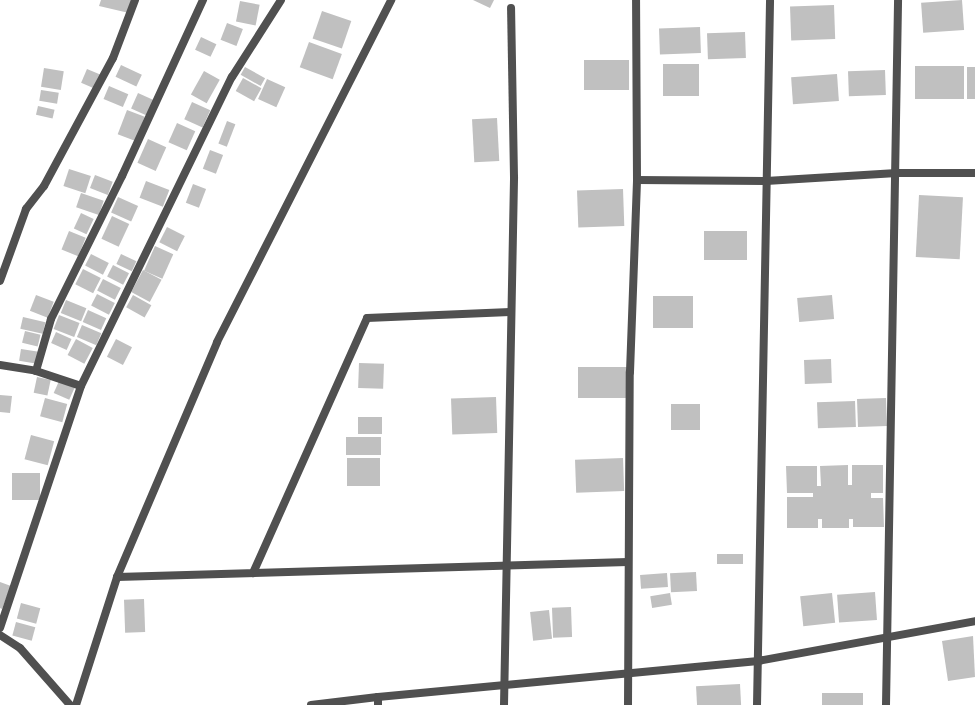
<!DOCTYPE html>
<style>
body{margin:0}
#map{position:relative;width:975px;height:705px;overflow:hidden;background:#fff;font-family:"Nunito Sans",sans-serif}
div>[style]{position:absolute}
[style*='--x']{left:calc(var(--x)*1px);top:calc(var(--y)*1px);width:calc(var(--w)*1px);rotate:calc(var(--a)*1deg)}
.building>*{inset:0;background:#c0c0c0;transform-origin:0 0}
.minor>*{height:8px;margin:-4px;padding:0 4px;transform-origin:4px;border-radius:4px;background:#505050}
span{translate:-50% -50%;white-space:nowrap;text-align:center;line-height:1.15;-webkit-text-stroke:3px #fff;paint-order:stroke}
</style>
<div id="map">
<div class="building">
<div style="clip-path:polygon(101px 0,131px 0,129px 13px,99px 6px)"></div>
<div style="clip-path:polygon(473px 0,494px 0,490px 8px)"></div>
<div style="left:962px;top:0;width:30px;height:41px;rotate:86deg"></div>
<div style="left:240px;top:1px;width:20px;height:21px;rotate:11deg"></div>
<div style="left:834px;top:5px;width:34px;height:44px;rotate:88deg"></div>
<div style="left:322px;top:11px;width:31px;height:29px;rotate:19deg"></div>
<div style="left:227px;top:23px;width:17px;height:18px;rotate:21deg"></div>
<div style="left:700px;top:27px;width:26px;height:41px;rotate:88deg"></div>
<div style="left:745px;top:32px;width:26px;height:38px;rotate:88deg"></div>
<div style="left:201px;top:37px;width:17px;height:14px;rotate:25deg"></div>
<div style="left:309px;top:42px;width:35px;height:27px;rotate:20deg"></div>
<div style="left:584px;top:60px;width:45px;height:30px"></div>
<div style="left:699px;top:64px;width:32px;height:36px;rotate:90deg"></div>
<div style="left:121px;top:65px;width:23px;height:13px;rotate:25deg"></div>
<div style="left:915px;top:66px;width:49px;height:33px"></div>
<div style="left:245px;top:67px;width:23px;height:9px;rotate:29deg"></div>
<div style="left:967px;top:67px;width:8px;height:32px"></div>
<div style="left:44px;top:68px;width:20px;height:19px;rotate:9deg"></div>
<div style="left:87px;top:69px;width:15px;height:15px;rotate:23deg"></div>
<div style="left:885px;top:70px;width:25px;height:37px;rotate:88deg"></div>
<div style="left:204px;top:71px;width:18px;height:27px;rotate:29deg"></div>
<div style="left:837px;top:74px;width:27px;height:46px;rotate:86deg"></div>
<div style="left:243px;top:78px;width:21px;height:15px;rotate:29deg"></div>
<div style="left:267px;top:79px;width:20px;height:22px;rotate:24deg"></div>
<div style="left:109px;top:86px;width:21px;height:14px;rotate:23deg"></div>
<div style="left:41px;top:90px;width:18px;height:11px;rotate:9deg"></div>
<div style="left:138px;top:93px;width:17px;height:17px;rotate:24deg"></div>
<div style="left:192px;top:102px;width:20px;height:19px;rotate:24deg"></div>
<div style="left:38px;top:106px;width:17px;height:9px;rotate:13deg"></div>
<div style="left:127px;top:110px;width:19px;height:26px;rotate:21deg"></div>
<div style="left:497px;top:118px;width:43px;height:25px;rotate:87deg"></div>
<div style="left:227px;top:121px;width:9px;height:24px;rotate:21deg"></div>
<div style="left:177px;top:123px;width:20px;height:21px;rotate:24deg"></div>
<div style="left:148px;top:139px;width:20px;height:26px;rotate:24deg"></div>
<div style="left:210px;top:150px;width:14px;height:20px;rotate:21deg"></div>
<div style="left:69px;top:169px;width:23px;height:18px;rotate:18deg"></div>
<div style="left:95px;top:175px;width:19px;height:14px;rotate:21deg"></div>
<div style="left:146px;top:181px;width:25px;height:18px;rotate:21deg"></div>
<div style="left:193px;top:184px;width:14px;height:20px;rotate:21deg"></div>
<div style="left:623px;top:189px;width:37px;height:46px;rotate:88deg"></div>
<div style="left:81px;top:193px;width:24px;height:15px;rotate:19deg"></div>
<div style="left:919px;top:195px;width:44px;height:62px;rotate:3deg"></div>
<div style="left:118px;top:197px;width:22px;height:17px;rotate:24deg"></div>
<div style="left:81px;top:213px;width:14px;height:17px;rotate:25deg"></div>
<div style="left:112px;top:216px;width:19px;height:25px;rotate:25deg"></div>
<div style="left:167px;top:227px;width:20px;height:17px;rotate:27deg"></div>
<div style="left:69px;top:231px;width:18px;height:20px;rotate:22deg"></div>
<div style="left:747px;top:231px;width:29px;height:43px;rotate:90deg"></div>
<div style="left:155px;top:246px;width:20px;height:27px;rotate:24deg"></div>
<div style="left:91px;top:254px;width:20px;height:13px;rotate:27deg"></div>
<div style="left:121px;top:254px;width:17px;height:11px;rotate:25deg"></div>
<div style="left:113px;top:265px;width:18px;height:13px;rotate:27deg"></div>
<div style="left:83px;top:269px;width:20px;height:17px;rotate:27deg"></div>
<div style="left:143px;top:270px;width:21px;height:25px;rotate:28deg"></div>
<div style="left:103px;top:279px;width:20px;height:13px;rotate:27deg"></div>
<div style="left:97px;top:294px;width:20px;height:13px;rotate:27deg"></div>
<div style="left:36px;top:295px;width:19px;height:17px;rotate:21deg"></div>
<div style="left:133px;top:295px;width:21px;height:14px;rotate:29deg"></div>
<div style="left:832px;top:295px;width:24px;height:35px;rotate:85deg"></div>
<div style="left:693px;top:296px;width:32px;height:40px;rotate:90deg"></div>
<div style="left:66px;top:300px;width:22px;height:14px;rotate:22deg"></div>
<div style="left:88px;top:310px;width:20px;height:13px;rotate:24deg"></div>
<div style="left:59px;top:315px;width:22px;height:15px;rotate:21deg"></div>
<div style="left:23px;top:317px;width:23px;height:12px;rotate:13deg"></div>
<div style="left:82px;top:325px;width:21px;height:13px;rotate:23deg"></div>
<div style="left:25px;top:331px;width:16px;height:12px;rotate:14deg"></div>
<div style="left:56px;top:332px;width:17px;height:12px;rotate:24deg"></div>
<div style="left:76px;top:339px;width:19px;height:18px;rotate:28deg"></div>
<div style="left:116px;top:339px;width:18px;height:20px;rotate:27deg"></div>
<div style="left:21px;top:349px;width:18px;height:12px;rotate:9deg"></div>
<div style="left:831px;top:359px;width:24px;height:27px;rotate:88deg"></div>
<div style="left:359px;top:363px;width:25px;height:25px;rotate:2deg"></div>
<div style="left:627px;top:367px;width:31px;height:49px;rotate:90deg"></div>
<div style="left:37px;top:377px;width:14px;height:16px;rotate:12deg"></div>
<div style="left:59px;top:381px;width:17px;height:13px;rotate:24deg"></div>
<div style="clip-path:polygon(0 395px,12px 396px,10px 413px,0 412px)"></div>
<div style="left:496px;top:397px;width:36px;height:45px;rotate:88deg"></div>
<div style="left:45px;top:398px;width:23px;height:19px;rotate:15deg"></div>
<div style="left:886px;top:398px;width:28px;height:29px;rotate:88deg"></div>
<div style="left:855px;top:401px;width:26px;height:38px;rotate:88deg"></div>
<div style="left:671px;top:404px;width:29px;height:26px"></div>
<div style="left:382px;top:417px;width:17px;height:24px;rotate:90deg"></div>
<div style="left:31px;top:435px;width:24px;height:25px;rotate:15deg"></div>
<div style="left:346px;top:437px;width:35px;height:18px"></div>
<div style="left:380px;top:458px;width:28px;height:33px;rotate:90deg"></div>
<div style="left:623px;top:458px;width:33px;height:48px;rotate:88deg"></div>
<div style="clip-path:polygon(848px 465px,848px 485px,852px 485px,852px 465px,883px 465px,883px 493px,871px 493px,871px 498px,883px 498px,884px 527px,853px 527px,853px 519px,849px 519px,849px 528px,822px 528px,822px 519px,818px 519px,818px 528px,787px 528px,787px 497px,813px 497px,813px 493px,787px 493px,786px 466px,817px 466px,817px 486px,821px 486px,820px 466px)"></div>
<div style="left:12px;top:473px;width:28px;height:27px"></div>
<div style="left:743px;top:554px;width:10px;height:26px;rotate:90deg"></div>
<div style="left:696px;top:572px;width:19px;height:26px;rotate:87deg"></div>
<div style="left:667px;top:573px;width:14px;height:27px;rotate:86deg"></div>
<div style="clip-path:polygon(0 582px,11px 586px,2px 609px,0 608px)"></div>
<div style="left:875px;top:592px;width:28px;height:38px;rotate:86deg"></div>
<div style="left:670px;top:593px;width:12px;height:20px;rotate:81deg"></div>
<div style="left:832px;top:593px;width:30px;height:32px;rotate:84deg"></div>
<div style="left:144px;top:599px;width:33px;height:20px;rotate:88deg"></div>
<div style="left:21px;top:603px;width:20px;height:16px;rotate:15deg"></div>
<div style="left:571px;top:607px;width:30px;height:19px;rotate:88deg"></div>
<div style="left:549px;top:610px;width:29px;height:19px;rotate:84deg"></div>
<div style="left:16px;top:622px;width:20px;height:14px;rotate:15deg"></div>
<div style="clip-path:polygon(973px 636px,975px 677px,948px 681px,942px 641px)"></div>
<div style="left:740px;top:684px;width:21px;height:44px;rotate:87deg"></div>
<div style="left:863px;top:693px;width:12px;height:41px;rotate:90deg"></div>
</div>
<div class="minor">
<div style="--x:637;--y:180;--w:129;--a:0.4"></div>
<div style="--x:766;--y:181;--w:131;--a:-3.5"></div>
<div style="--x:897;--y:173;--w:78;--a:0"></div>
<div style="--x:0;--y:281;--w:77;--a:-70.1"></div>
<div style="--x:26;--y:209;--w:29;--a:-52"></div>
<div style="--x:44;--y:186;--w:145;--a:-61.7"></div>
<div style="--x:113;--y:58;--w:62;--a:-69.2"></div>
<div style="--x:0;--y:365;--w:36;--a:9"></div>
<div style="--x:36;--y:371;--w:47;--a:18.4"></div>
<div style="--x:36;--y:371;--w:54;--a:-73.9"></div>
<div style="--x:51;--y:319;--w:160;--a:-63.6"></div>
<div style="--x:122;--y:176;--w:194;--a:-65.3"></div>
<div style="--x:253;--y:573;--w:279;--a:-65.9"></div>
<div style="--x:367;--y:318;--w:144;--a:-2.4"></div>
<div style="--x:117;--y:577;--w:511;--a:-1.68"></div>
<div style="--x:0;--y:628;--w:255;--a:-71.5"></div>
<div style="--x:81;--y:386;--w:344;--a:-64"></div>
<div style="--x:232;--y:77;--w:91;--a:-57.5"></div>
<div style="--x:0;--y:635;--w:24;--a:33"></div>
<div style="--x:20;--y:648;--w:76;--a:48.7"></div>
<div style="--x:76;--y:705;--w:134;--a:-72.2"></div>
<div style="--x:117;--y:577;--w:255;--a:-66.9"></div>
<div style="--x:217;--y:342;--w:384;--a:-63"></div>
<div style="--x:311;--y:705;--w:67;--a:-6.8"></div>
<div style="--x:378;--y:705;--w:8;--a:-90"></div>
<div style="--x:378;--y:697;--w:382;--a:-5.4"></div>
<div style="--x:758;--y:661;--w:221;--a:-10.4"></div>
<div style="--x:504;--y:705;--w:528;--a:-88.91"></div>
<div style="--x:514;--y:177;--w:169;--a:-91"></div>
<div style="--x:628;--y:705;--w:333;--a:-89.7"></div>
<div style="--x:630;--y:372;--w:192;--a:-87.9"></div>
<div style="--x:637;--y:180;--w:180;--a:-90.3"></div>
<div style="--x:757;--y:705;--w:705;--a:-88.94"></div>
<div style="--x:886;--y:705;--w:705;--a:-89.02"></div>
</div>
</div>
